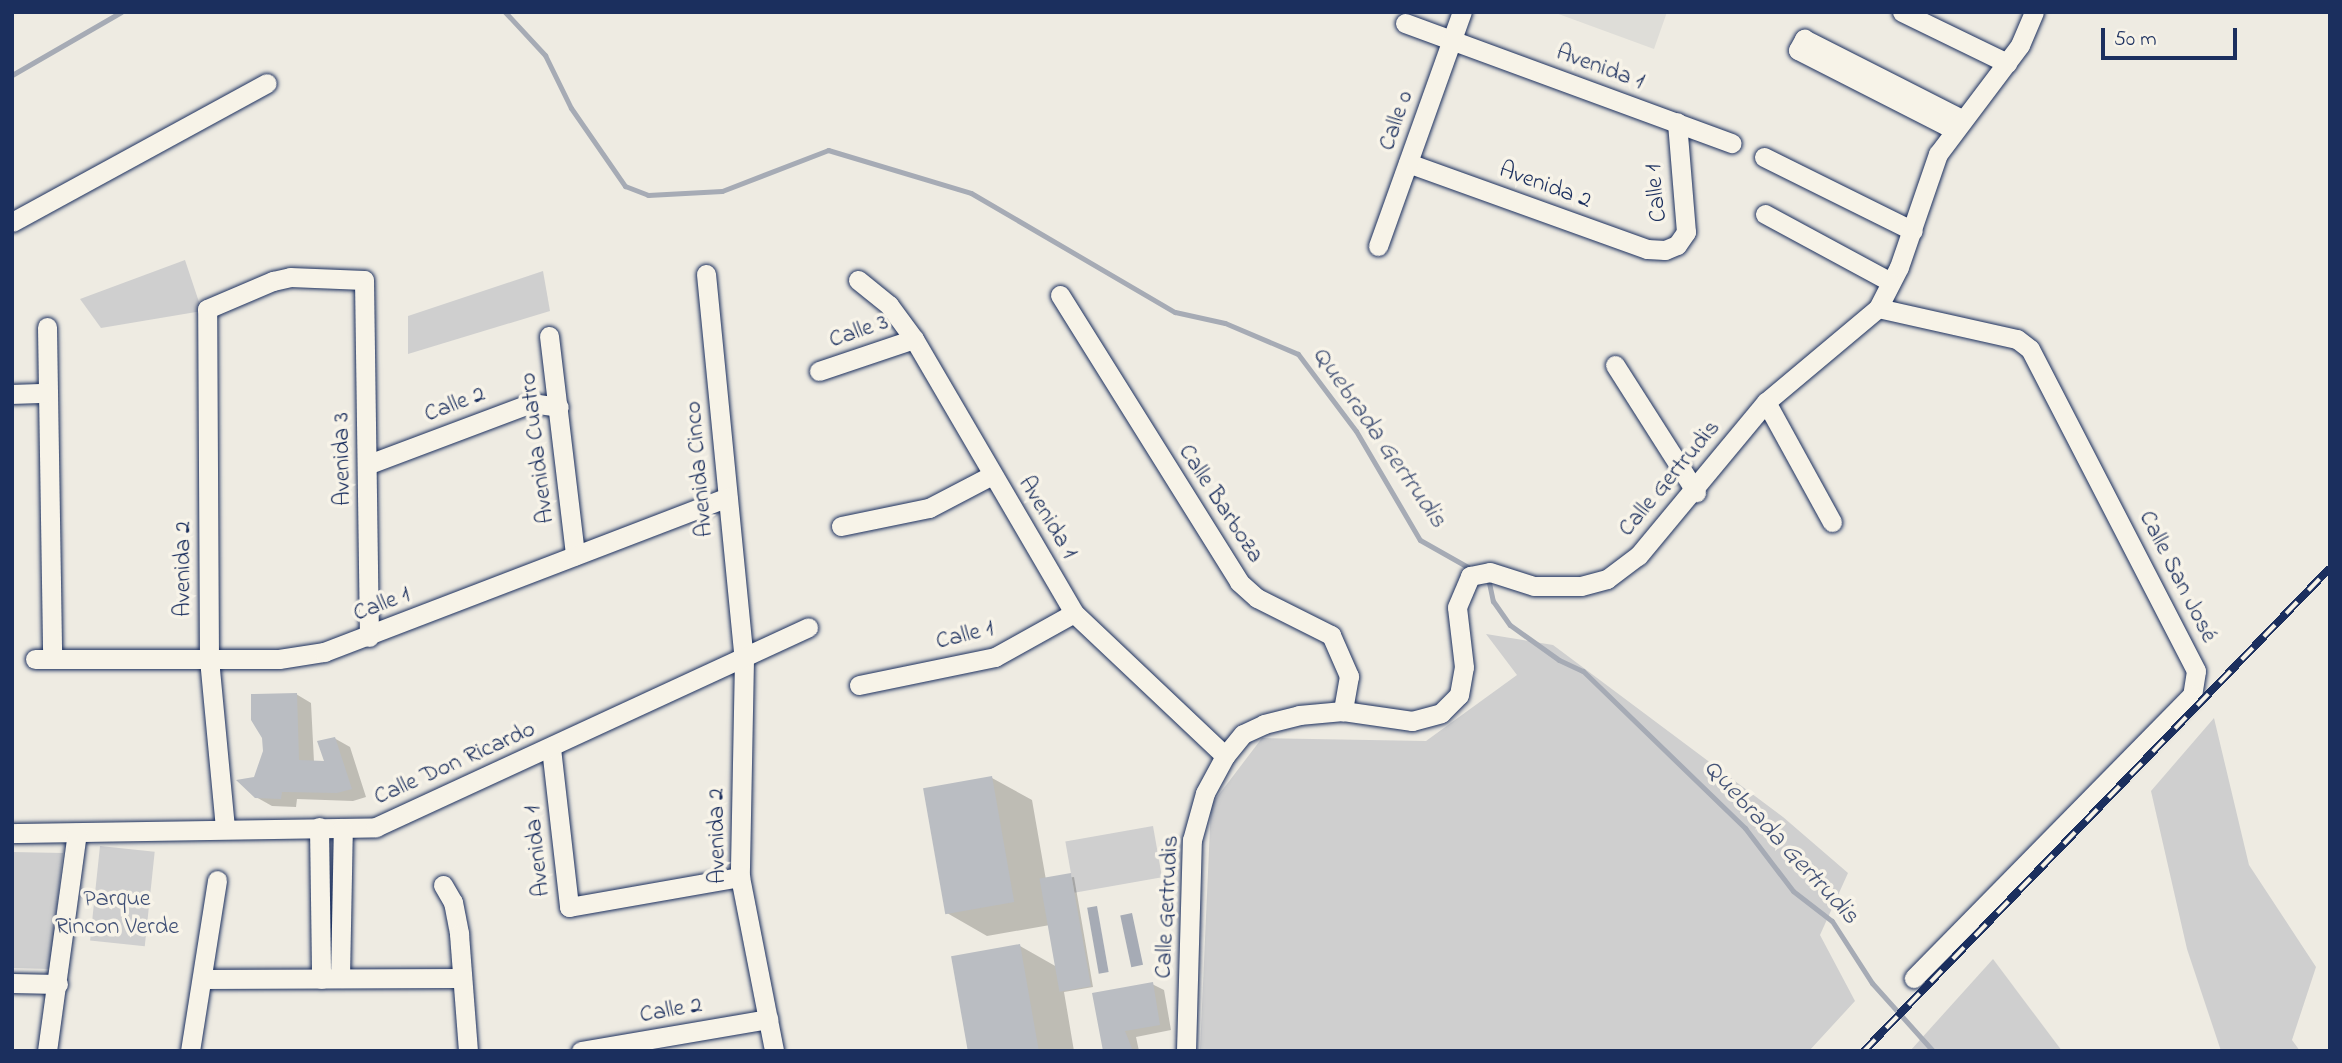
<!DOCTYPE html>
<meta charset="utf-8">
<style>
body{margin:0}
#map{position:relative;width:2342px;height:1063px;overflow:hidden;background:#eeebe2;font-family:"Indie Flower",sans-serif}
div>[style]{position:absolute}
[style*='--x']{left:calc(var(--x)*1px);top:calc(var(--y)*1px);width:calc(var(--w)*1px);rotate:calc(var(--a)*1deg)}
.built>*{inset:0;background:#deddd8}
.green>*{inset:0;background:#cfcfcf;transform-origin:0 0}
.water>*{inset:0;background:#a6abb5;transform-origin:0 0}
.shadow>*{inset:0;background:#0003}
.stream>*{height:5px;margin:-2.5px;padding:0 2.5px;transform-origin:2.5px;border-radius:2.5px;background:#a6abb5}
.building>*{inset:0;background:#babdc2;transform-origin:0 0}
.roads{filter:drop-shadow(0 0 2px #1b2f5e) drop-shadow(0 0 2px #1b2f5e)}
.minor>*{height:19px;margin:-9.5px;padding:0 9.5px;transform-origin:9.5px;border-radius:9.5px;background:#f7f3e8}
.rail>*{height:8px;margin-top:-4px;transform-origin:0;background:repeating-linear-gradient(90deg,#f7f3e8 0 16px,#1b2f5e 0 32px);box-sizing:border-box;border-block:2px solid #1b2f5e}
span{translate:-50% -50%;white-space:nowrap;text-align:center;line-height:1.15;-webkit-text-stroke:7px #f7f3e8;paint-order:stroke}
.street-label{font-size:24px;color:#1b2f5e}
.park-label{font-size:24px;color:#3f4f75}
.water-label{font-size:26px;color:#455478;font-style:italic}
.frame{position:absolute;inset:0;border:14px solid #1b2f5e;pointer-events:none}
.scale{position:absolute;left:2101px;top:28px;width:136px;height:32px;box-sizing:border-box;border:4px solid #1b2f5e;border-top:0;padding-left:9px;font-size:21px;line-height:24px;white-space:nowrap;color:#1b2f5e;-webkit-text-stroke:5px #f7f3e8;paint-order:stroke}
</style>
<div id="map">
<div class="built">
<div style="clip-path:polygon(1553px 12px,1667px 12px,1654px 49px)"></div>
</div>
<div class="green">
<div style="clip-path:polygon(185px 260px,202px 311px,101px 328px,80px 299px)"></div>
<div style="clip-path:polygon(543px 271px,550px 311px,408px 354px,408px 316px)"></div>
<div style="clip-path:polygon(1486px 634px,1553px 645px,1783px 817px,1848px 873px,1820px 935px,1855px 1001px,1809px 1051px,1200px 1051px,1211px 805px,1262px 738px,1426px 741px,1517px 675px)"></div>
<div style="clip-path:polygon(2214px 718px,2249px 865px,2316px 967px,2292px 1040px,2300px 1051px,2221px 1051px,2187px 949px,2151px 791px)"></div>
<div style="left:1153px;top:826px;width:52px;height:89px;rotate:80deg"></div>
<div style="left:100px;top:846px;width:55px;height:95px;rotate:6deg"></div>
<div style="clip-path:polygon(12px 852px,63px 853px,50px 969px,12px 968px)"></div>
<div style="clip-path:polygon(1993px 959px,2062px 1051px,1910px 1051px)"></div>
</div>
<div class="water">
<div style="left:1097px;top:906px;width:67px;height:10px;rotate:80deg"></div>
<div style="left:1132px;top:913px;width:53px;height:12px;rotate:78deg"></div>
</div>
<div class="shadow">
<div style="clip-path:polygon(296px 694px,311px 703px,314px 762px,326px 763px,334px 738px,350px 747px,366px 797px,353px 801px,297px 799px,296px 807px,272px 806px,256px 797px,256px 779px)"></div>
<div style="clip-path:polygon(992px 778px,1032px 800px,1046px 880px,1074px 877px,1093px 987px,1064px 992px,1074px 1051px,969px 1051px,1020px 946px,1057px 967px,1050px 925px,987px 936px,947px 913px)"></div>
<div style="clip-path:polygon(1152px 984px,1164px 990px,1171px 1030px,1136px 1037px,1139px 1051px,1105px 1051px)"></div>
</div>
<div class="stream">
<div style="--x:505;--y:12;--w:59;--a:47.1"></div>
<div style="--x:545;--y:55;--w:59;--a:63.9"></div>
<div style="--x:571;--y:108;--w:95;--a:55.3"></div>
<div style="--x:625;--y:186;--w:25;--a:21"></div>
<div style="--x:648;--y:195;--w:74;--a:-3.1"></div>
<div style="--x:722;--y:191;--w:114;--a:-21.1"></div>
<div style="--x:828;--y:150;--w:149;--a:16.7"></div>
<div style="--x:971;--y:193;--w:236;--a:30.3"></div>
<div style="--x:1175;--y:312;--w:51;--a:12.4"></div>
<div style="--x:1225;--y:323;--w:79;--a:23"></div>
<div style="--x:1298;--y:354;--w:96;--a:53"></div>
<div style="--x:1356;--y:431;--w:126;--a:59.6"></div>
<div style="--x:1420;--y:540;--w:61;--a:29.5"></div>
<div style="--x:12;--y:75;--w:126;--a:-30"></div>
<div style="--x:1488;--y:578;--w:24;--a:78"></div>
<div style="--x:1493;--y:601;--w:29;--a:55"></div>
<div style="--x:1510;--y:625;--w:60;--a:35.5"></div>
<div style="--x:1559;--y:660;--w:26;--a:25"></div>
<div style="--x:1583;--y:671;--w:226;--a:44.1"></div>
<div style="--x:1745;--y:828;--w:79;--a:52.7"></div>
<div style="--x:1793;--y:891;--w:49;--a:37.6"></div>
<div style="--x:1832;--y:921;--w:74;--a:57.2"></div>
<div style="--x:1872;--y:983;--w:91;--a:48.1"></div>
</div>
<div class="building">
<div style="clip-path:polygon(297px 693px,299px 760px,324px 761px,317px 741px,335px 737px,352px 789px,337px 793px,282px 792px,281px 799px,255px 798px,236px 780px,254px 777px,263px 751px,262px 738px,251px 720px,251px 694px)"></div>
<div style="left:992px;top:776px;width:128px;height:70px;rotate:80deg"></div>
<div style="left:1071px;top:873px;width:115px;height:32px;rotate:80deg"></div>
<div style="left:1020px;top:944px;width:109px;height:70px;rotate:80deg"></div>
<div style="clip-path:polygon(1153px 982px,1160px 1025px,1125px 1031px,1133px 1051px,1103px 1051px,1092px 993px)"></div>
</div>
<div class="roads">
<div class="minor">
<div style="--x:1902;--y:12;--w:117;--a:25.9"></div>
<div style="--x:1405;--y:23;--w:348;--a:20.2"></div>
<div style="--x:1953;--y:129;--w:174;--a:-153"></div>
<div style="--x:1798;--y:50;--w:13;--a:-61"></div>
<div style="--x:1804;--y:39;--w:175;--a:26.9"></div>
<div style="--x:1764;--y:157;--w:166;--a:26.4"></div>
<div style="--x:1408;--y:163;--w:254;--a:19.8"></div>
<div style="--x:1647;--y:249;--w:18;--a:3"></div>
<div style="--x:1665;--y:250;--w:13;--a:-23"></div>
<div style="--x:1677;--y:245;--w:16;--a:-55"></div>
<div style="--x:1686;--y:232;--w:110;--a:-94.7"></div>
<div style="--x:1765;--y:214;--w:143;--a:28.4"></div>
<div style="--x:12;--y:222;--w:290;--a:-28.6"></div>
<div style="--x:1378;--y:246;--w:249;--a:-70.3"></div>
<div style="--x:706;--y:274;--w:387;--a:84.4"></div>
<div style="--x:744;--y:659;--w:218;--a:91.1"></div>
<div style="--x:740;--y:877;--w:177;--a:78.9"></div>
<div style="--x:858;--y:280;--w:40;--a:39"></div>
<div style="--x:889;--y:305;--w:42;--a:53.7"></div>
<div style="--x:914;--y:339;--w:317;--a:59.7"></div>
<div style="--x:1074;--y:613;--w:208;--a:43.4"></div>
<div style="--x:1060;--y:295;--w:338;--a:58"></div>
<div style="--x:1239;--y:582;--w:24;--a:42"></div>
<div style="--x:1257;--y:598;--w:83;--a:26.6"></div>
<div style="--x:1331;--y:635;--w:45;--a:66.3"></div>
<div style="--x:1349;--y:676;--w:36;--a:100"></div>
<div style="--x:1878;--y:308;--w:142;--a:12.6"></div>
<div style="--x:2017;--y:339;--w:16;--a:38"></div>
<div style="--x:2030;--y:349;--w:362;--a:62.7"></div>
<div style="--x:2196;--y:671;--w:24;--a:99"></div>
<div style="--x:2192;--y:695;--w:397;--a:134.5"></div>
<div style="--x:47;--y:327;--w:332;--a:89.1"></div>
<div style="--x:549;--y:336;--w:221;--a:83.2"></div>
<div style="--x:1615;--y:365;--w:151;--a:57.5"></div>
<div style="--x:819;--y:371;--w:100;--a:-18.6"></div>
<div style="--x:12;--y:394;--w:34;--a:-2"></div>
<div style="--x:1766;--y:402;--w:137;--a:61.2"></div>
<div style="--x:369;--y:464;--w:173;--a:-20.6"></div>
<div style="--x:531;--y:403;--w:28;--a:8"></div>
<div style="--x:841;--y:526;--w:90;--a:-11.6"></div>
<div style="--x:929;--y:508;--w:71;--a:-27.6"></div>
<div style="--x:35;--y:659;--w:244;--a:0"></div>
<div style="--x:279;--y:659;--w:46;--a:-8.8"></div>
<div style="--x:324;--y:652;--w:432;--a:-21"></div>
<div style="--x:859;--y:685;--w:139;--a:-11.6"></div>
<div style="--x:995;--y:657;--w:90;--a:-29.1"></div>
<div style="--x:551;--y:748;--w:160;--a:83.5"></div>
<div style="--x:569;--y:907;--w:174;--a:-10"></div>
<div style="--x:319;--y:827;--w:152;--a:89.2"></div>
<div style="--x:225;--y:828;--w:170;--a:-95.4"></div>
<div style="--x:209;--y:659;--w:350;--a:-90.3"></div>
<div style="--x:207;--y:309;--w:72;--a:-23"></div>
<div style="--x:273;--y:281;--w:17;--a:-13"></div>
<div style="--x:290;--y:277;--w:74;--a:2.3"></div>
<div style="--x:364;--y:280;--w:357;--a:89.2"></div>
<div style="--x:12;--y:833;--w:364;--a:-0.9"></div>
<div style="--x:376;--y:827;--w:476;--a:-24.8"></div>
<div style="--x:443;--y:885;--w:20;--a:60"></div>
<div style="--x:453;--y:902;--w:33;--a:79"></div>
<div style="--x:459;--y:934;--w:117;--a:85.6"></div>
<div style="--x:340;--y:978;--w:150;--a:-88.9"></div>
<div style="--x:203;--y:979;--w:259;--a:-0.2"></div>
<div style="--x:12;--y:983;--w:46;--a:1.2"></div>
<div style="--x:47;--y:1051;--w:220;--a:-82.2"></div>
<div style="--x:190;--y:1051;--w:173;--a:-81"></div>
<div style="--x:581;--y:1051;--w:190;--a:-9.7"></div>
<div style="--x:1186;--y:1051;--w:211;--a:-88.4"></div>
<div style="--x:1192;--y:840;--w:49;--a:-74.5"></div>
<div style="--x:1205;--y:793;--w:42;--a:-61.6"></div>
<div style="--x:1225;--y:756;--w:28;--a:-51"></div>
<div style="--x:1243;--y:734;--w:23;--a:-25"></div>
<div style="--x:1264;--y:724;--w:36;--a:-14"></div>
<div style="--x:1299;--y:715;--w:44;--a:-5.2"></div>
<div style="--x:1343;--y:711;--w:70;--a:8.2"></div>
<div style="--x:1412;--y:721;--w:30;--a:-15"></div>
<div style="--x:1441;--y:713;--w:25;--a:-45"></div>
<div style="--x:1459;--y:695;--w:28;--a:-80"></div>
<div style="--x:1464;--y:667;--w:60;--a:-96.7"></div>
<div style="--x:1457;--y:607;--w:34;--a:-67"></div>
<div style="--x:1470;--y:576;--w:20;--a:-11"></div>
<div style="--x:1490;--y:572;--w:46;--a:17.7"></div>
<div style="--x:1534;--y:586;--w:47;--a:0"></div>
<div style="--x:1581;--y:586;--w:27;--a:-15"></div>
<div style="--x:1607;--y:579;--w:39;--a:-37"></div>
<div style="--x:1638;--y:556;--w:200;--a:-50.3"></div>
<div style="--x:1766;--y:402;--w:146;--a:-40"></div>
<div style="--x:1878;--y:308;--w:46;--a:-62.9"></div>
<div style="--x:1899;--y:267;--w:120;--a:-71"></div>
<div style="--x:1938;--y:154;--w:136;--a:-53"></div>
<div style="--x:2020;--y:45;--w:36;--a:-67"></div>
</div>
</div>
<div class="rail">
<div style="--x:1864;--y:1051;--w:671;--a:-46.03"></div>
</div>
<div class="street-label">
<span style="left:1600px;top:68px;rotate:20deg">Avenida 1</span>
<span style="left:1397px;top:121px;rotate:-71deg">Calle 0</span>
<span style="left:1545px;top:186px;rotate:20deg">Avenida 2</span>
<span style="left:1657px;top:193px;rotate:-96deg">Calle 1</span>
<span style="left:859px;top:332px;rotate:-19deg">Calle 3</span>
<span style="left:455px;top:405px;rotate:-21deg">Calle 2</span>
<span style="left:538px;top:448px;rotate:-97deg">Avenida Cuatro</span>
<span style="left:343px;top:459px;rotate:-91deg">Avenida 3</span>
<span style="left:700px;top:469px;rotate:-95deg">Avenida Cinco</span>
<span style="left:1670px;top:479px;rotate:-50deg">Calle Gertrudis</span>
<span style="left:1220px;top:504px;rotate:57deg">Calle Barboza</span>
<span style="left:1047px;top:518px;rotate:59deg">Avenida 1</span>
<span style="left:184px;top:569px;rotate:-90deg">Avenida 2</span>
<span style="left:2177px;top:577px;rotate:63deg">Calle San José</span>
<span style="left:382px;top:605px;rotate:-21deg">Calle 1</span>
<span style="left:965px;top:636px;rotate:-14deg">Calle 1</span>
<span style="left:455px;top:764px;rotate:-24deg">Calle Don Ricardo</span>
<span style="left:718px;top:836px;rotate:-91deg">Avenida 2</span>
<span style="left:538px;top:851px;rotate:-96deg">Avenida 1</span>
<span style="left:1168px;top:907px;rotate:-87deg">Calle Gertrudis</span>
<span style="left:671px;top:1011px;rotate:-10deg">Calle 2</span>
</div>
<div class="park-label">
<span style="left:117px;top:914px">Parque<br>Rincon Verde</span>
</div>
<div class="water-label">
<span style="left:1378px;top:438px;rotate:55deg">Quebrada Gertrudis</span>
<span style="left:1780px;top:843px;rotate:47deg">Quebrada Gertrudis</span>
</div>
<div class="frame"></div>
<div class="scale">50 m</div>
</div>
